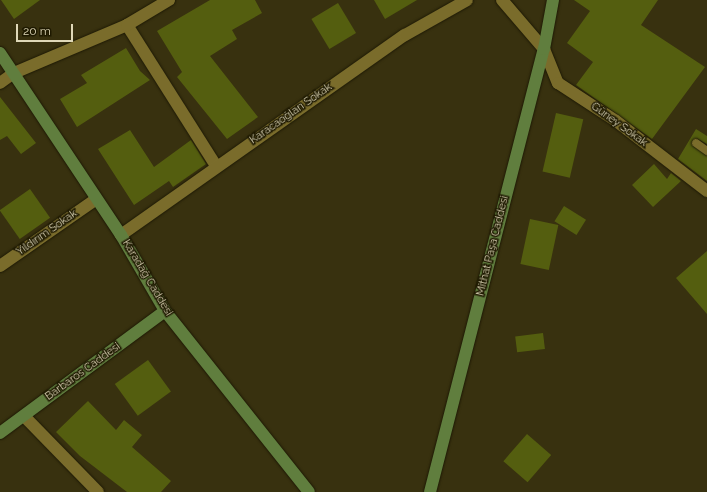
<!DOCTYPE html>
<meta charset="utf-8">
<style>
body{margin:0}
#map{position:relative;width:707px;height:492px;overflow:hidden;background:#38310f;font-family:Raleway,sans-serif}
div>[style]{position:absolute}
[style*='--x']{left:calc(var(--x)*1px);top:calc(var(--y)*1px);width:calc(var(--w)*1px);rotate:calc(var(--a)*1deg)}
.building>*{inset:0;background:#545e0f;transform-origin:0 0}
.roads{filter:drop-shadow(0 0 1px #1d1905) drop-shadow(0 0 1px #1d1905)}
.lane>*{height:8px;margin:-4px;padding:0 4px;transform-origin:4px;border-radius:4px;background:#7a6c2b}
.street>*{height:12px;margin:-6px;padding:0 6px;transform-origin:6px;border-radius:6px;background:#7a6c2b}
.secondary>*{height:12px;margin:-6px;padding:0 6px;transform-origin:6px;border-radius:6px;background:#607e3e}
span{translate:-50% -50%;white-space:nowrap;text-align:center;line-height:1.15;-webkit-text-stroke:3px #1e1900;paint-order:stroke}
.street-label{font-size:11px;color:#dfd8b8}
.scale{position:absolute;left:16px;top:24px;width:57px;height:18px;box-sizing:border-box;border:2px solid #dfd8b8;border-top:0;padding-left:5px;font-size:12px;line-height:14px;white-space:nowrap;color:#dfd8b8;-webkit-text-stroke:3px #1e1900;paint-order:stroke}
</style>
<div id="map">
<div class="building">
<div style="clip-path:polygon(1px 0,40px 0,14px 19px)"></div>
<div style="clip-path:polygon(210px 0,255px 0,262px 13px,232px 30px,237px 39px,210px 56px,258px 117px,227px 139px,177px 77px,182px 72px,157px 31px)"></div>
<div style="clip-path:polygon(374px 0,417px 0,385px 19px)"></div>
<div style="clip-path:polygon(574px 0,658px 0,641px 25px,705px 67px,652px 139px,576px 85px,593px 62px,567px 43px,590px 11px)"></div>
<div style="left:338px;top:3px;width:35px;height:31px;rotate:59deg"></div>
<div style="clip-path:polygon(126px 48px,140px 71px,150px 80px,77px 127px,60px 99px,87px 83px,81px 75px)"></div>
<div style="clip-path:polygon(0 97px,36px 143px,21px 154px,7px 136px,0 140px)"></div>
<div style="left:556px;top:113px;width:28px;height:60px;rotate:13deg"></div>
<div style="clip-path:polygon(696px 129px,707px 136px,707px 144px,696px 138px,691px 143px,707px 156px,707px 181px,678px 159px)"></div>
<div style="clip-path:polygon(130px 130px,154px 167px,191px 140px,206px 164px,173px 187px,169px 181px,134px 205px,98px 149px)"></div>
<div style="clip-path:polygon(654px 164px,667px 179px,671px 173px,681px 181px,653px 207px,632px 185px)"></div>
<div style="left:30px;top:189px;width:35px;height:37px;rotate:55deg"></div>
<div style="left:564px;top:206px;width:26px;height:18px;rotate:32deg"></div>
<div style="left:530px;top:219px;width:29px;height:46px;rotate:12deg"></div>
<div style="clip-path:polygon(707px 251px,707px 314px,676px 278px)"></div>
<div style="left:543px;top:333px;width:16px;height:28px;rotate:83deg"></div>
<div style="left:148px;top:360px;width:39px;height:41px;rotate:54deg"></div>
<div style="clip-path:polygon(88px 401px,116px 430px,124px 420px,142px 435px,132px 447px,171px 481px,161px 492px,127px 492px,80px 456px,56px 432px)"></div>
<div style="left:527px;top:434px;width:32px;height:36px;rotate:41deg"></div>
</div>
<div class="roads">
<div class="lane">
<div style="--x:696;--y:143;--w:14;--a:36"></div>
</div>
<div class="street">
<div style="--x:502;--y:0;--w:65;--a:49.4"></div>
<div style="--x:544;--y:49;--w:37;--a:68"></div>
<div style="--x:558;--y:83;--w:69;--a:33.2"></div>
<div style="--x:616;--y:121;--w:115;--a:37.6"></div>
<div style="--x:127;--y:25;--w:167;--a:57.7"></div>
<div style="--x:0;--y:83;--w:17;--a:-36"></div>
<div style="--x:14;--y:73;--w:123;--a:-23"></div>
<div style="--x:127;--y:25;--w:49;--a:-30.8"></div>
<div style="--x:121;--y:235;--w:347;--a:-35.2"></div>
<div style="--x:405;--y:35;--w:71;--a:-29.4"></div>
<div style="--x:0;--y:266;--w:116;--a:-34.8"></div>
<div style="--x:24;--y:416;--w:106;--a:45.8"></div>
</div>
<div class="secondary">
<div style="--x:0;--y:53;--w:219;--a:56.4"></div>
<div style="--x:121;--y:235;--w:88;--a:59.9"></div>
<div style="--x:165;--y:311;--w:231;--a:51.5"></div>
<div style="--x:0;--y:433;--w:205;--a:-36.5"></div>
<div style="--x:430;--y:492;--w:457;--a:-75.6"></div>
<div style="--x:544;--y:49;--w:50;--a:-79.6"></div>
</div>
</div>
<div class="street-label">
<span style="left:291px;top:114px;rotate:-35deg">Karacaoğlan Sokak</span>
<span style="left:619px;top:125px;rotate:36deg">Güney Sokak</span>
<span style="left:47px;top:233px;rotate:-35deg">Yıldırım Sokak</span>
<span style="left:493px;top:246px;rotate:-76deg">Mithat Paşa Caddesi</span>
<span style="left:147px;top:278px;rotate:59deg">Karadağ Caddesi</span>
<span style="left:83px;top:372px;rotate:-36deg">Barbaros Caddesi</span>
</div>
<div class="scale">20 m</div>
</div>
